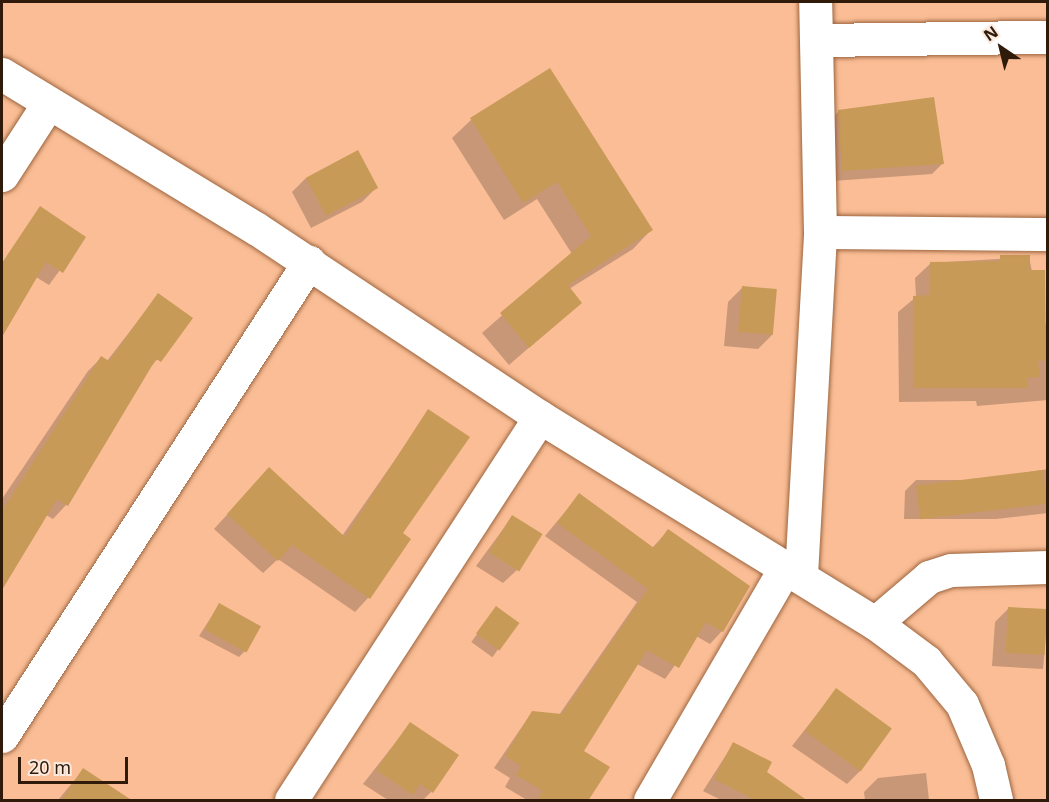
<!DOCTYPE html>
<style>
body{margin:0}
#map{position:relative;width:1049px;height:802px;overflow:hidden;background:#fabd95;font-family:"Noto Sans",sans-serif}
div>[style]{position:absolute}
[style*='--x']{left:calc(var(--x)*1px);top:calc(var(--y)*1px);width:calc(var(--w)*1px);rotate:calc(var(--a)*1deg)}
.shadow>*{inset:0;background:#0003;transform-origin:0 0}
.building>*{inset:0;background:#c89a58;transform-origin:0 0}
.roads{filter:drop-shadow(0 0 2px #9c653f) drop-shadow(0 0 2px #9c653f)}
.minor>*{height:33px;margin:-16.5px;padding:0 16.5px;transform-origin:16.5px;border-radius:16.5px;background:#fff}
span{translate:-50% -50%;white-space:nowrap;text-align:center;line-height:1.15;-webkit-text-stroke:4.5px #fce9dd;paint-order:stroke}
.frame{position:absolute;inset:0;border:3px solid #301a0a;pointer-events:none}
.north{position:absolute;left:971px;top:18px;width:60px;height:60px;-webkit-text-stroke:4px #fce9dd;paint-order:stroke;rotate:325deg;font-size:16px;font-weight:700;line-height:24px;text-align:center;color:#301a0a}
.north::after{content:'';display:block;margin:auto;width:21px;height:27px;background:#301a0a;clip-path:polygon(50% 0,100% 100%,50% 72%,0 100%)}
.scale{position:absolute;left:18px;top:757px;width:110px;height:27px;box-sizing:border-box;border:3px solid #301a0a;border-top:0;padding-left:8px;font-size:18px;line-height:21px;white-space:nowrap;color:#301a0a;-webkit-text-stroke:4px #fce9dd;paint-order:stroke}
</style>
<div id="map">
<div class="shadow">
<div style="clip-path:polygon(549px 70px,651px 230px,633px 249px,569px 289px,580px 303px,509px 365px,482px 333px,572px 254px,537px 199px,504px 220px,452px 138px,471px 120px)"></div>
<div style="clip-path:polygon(839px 111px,942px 164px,932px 174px,832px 181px,829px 121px)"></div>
<div style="clip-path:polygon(306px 178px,376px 188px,362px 202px,311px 228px,292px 192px)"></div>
<div style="clip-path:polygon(40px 208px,84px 237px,49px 285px,36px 277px,2px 336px,2px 264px)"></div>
<div style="clip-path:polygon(1029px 257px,1043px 324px,1048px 323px,1048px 400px,977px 406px,976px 401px,899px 402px,898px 312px,916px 297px,915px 278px,931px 263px)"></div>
<div style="clip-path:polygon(742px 288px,772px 335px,758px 349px,724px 346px,728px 302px)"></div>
<div style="clip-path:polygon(158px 295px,191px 318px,145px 374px,66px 505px,53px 519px,46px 515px,2px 587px,2px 499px,88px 371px,102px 357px,107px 361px)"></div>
<div style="clip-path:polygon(429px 411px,401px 534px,368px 598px,355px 612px,278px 559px,263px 573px,214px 529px,256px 483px,342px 536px)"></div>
<div style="clip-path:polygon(1048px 469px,1048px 513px,996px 519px,904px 519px,905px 491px,916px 480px,978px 480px)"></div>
<div style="clip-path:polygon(579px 495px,652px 548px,668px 531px,748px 587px,722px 631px,710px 644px,696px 636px,665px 679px,637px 664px,582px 752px,583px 800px,527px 800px,505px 787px,510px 778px,494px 768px,532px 712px,559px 715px,637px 602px,545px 536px)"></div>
<div style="clip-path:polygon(512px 517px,517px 570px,503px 583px,476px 566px)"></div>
<div style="clip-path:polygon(219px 605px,246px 650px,239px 657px,199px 636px)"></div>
<div style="left:496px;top:608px;width:26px;height:42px;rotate:36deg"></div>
<div style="clip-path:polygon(1009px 608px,1048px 610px,1043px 669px,992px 666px,995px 622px)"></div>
<div style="clip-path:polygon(836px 690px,861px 770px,847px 784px,792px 746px)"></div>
<div style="clip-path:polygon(410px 724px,431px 792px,423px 800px,388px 800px,363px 784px)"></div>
<div style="clip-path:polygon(733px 744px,765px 773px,805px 800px,721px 800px,703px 791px)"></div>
<div style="clip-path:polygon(83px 770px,122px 800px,58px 800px)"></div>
<div style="clip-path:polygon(926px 773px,929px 800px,865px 800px,864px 792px,878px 778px)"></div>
</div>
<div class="building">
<div style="clip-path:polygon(550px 68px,653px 230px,568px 285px,582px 303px,529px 348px,500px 313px,591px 236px,557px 182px,523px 203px,470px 118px)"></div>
<div style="clip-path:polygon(934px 97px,944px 164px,842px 171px,838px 110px)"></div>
<div style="left:358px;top:150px;width:43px;height:59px;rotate:62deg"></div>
<div style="clip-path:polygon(40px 206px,86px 237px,63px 273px,46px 262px,2px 337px,2px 263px)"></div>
<div style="clip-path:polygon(1000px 255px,1030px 255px,1030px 270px,1045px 270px,1046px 360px,1038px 361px,1040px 377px,1027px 378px,1028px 388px,913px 388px,913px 296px,930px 295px,930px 262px,1000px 261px)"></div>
<div style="left:742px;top:286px;width:35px;height:46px;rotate:5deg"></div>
<div style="clip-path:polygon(158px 293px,193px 318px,161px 362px,156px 359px,68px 506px,57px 499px,2px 590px,2px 511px,101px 356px,109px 361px)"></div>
<div style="clip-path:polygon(428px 409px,470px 437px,403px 533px,411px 539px,370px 599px,292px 545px,278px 561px,227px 514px,269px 467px,345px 537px)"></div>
<div style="left:1043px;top:470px;width:34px;height:128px;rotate:83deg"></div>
<div style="clip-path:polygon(579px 493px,654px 548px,668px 529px,750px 586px,723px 632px,706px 622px,679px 668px,647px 650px,584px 751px,610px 767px,588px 801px,536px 801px,543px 791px,516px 775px,521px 766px,505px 756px,532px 711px,562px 714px,648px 589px,557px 523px)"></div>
<div style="left:512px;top:515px;width:36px;height:44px;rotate:32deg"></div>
<div style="left:219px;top:603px;width:48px;height:30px;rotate:29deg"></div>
<div style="left:496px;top:606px;width:29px;height:34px;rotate:36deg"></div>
<div style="left:1008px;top:607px;width:39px;height:46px;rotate:3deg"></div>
<div style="left:836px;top:688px;width:69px;height:53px;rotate:36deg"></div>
<div style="clip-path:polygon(410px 722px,459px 755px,433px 793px,420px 784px,413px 795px,376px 770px)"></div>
<div style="clip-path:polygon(733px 742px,772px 762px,767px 772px,808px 801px,757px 801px,714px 779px)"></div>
<div style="clip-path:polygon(83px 768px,133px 801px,61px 801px)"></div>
</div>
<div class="roads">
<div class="minor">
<div style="--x:819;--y:40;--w:229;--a:-0.8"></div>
<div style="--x:2;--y:74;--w:298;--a:31.3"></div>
<div style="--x:257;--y:229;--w:340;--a:33.6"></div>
<div style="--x:540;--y:417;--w:393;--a:31.6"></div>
<div style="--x:875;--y:623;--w:64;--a:36.7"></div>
<div style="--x:926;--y:661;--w:56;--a:50.1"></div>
<div style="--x:962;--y:704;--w:66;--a:66.9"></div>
<div style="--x:988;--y:765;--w:36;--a:77"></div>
<div style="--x:2;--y:175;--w:85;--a:-57.1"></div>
<div style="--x:820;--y:232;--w:228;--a:0.5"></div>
<div style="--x:801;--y:575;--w:344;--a:-86.8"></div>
<div style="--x:820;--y:232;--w:230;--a:-91.2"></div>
<div style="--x:875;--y:623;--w:71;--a:-40.4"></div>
<div style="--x:929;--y:577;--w:23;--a:-18"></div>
<div style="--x:951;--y:570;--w:97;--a:-1.8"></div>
<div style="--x:2;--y:736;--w:565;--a:-57.07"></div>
<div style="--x:291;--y:800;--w:457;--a:-57"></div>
<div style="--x:650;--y:800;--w:268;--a:-59.8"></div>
</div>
</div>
<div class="frame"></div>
<div class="north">N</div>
<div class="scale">20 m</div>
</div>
